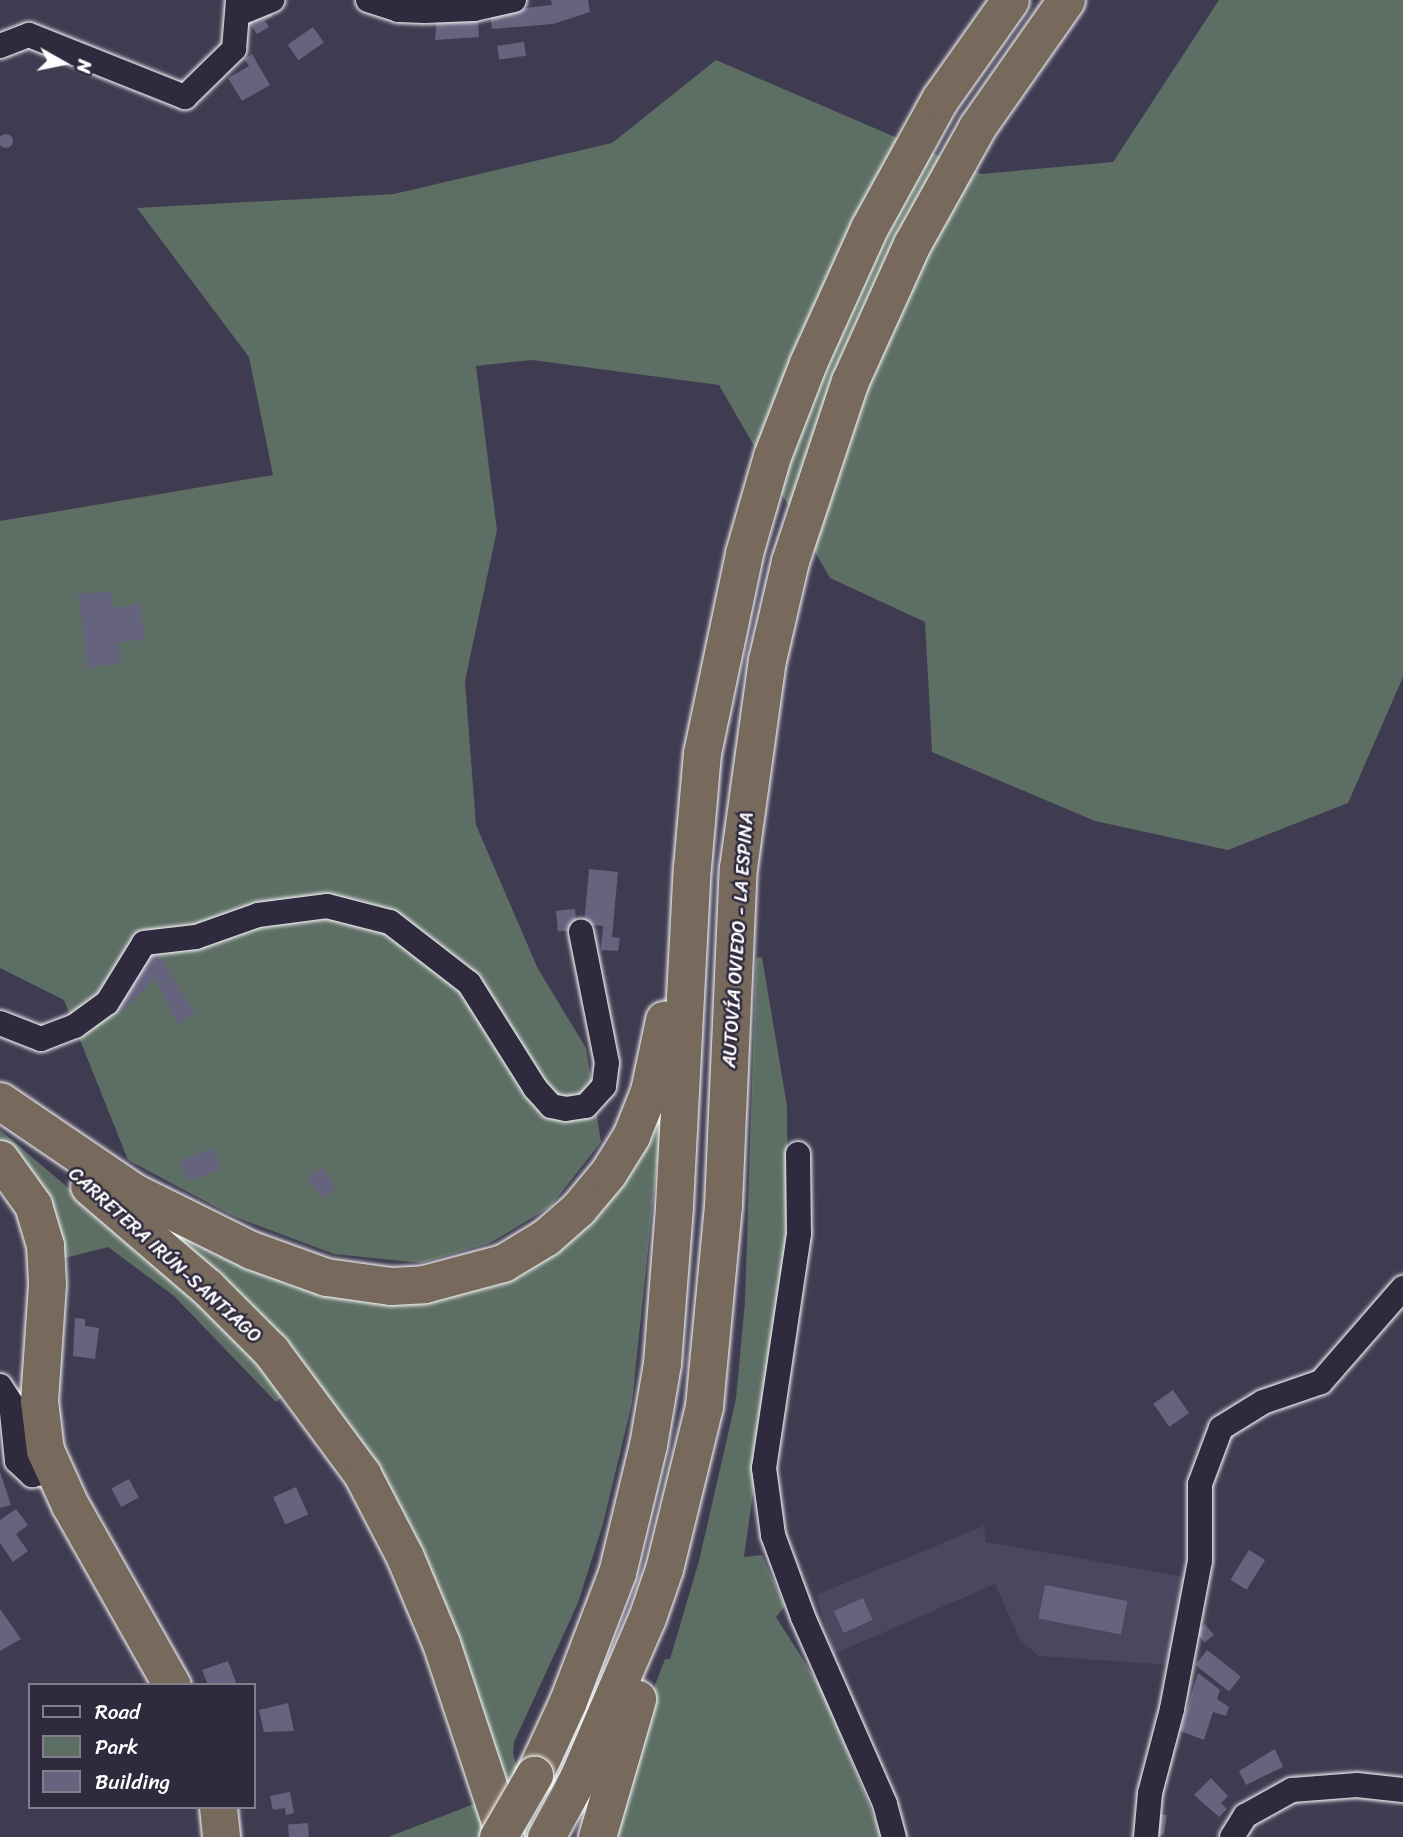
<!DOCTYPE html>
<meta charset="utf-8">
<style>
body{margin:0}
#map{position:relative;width:1403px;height:1837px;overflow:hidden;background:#3f3b50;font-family:Sriracha,sans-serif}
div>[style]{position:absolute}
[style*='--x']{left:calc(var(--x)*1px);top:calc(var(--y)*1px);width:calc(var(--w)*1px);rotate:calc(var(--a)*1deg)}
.built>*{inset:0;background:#4a475e}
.green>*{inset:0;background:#5d6e65}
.building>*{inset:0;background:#65637e;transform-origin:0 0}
.round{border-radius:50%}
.roads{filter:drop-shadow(0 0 2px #fff) drop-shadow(0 0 2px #fff)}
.minor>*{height:24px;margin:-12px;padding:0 12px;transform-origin:12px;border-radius:12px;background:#2f2a3d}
.highway>*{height:37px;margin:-18.5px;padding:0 18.5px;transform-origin:18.5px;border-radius:18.5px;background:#77695c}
.bridges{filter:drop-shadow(0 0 2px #fff) drop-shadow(0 0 2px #fff)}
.highway-bridge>*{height:37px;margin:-18.5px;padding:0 18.5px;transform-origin:18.5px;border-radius:18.5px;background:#77695c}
span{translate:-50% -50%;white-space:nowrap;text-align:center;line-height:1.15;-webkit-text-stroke:5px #2f2a3d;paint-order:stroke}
.street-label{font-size:19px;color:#fff}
.legend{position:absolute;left:28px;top:1683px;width:228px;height:126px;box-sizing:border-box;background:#2f2a3d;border:2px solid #827f8b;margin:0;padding:9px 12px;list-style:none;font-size:21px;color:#fff}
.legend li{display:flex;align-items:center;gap:14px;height:35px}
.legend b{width:35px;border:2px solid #827f8b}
.north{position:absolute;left:28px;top:28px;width:70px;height:70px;-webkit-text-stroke:5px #2f2a3d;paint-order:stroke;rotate:99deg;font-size:19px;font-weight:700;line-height:28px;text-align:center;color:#fff}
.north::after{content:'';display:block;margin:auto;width:24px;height:32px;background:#fff;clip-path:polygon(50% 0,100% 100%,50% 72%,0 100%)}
</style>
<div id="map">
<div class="built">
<div style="clip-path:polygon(984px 1526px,986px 1542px,1186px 1577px,1171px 1665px,1039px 1656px,1020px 1640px,995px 1584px,834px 1654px,816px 1595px)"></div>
</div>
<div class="green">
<div style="clip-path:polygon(1219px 0,1403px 0,1403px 677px,1348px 803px,1228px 850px,1095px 821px,932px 752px,925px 622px,830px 578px,719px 385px,532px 360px,476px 366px,497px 530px,465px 681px,476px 825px,538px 969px,586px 1048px,601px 1142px,550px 1207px,490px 1243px,421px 1263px,334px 1254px,233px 1216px,128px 1160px,64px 1000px,0 968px,0 521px,273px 475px,249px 357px,137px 208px,394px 194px,612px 143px,716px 60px,981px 174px,1113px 162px)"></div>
<div style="clip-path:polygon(762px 957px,787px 1106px,788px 1243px,744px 1557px,762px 1555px,785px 1606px,776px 1617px,823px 1691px,882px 1837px,613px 1837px,650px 1698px,665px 1659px,670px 1659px,699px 1561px,736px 1399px,745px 1301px,756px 958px)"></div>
<div style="clip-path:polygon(664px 1096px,632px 1403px,603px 1524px,578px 1603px,514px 1742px,513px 1753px,535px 1837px,522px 1837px,484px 1715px,438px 1596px,131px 1198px,286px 1274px,506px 1270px)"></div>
<div style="clip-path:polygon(0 1130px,177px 1280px,287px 1393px,276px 1402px,174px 1296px,108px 1247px,61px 1259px,0 1141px)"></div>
<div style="clip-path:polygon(482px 1801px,490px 1837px,388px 1837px)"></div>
</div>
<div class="building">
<div style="clip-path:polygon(551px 0,588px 0,590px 12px,553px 24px,492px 29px,490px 12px,552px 5px)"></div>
<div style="clip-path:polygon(268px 8px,273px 16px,265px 21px,269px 27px,257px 34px,248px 21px)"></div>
<div style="clip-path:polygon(437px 18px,478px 20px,479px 37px,435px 40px)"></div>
<div style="left:313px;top:27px;width:19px;height:31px;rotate:55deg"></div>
<div style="left:524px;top:42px;width:14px;height:27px;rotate:82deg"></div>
<div style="clip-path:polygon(252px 54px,270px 85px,242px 101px,228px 78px,249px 66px,244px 59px)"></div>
<div class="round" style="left:-1px;top:134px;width:14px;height:14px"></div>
<div style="clip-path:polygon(110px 591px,113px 608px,140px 604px,145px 639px,118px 643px,121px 663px,88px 668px,78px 594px)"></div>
<div style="clip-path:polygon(589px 869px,618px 872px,612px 937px,620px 938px,618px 951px,601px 950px,603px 926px,584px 924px)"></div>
<div style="left:575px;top:909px;width:21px;height:19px;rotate:85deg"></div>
<div style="clip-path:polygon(154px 947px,195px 1013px,178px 1024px,155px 978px,121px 1013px,109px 1001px)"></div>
<div style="left:213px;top:1148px;width:23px;height:35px;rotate:70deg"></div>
<div style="left:322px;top:1168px;width:24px;height:17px;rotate:55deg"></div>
<div style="clip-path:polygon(75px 1318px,85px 1319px,85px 1326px,99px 1328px,95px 1359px,73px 1356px)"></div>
<div style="left:1173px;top:1390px;width:28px;height:24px;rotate:55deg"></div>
<div style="clip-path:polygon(0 1472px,11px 1505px,0 1508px)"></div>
<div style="left:129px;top:1479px;width:21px;height:20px;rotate:62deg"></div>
<div style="left:296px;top:1487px;width:30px;height:25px;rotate:66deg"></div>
<div style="clip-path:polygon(16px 1509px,28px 1525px,16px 1534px,28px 1551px,13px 1562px,0 1543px,0 1520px)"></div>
<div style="left:1249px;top:1550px;width:19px;height:35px;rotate:32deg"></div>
<div style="left:1045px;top:1585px;width:84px;height:34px;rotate:11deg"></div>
<div style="left:863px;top:1598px;width:24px;height:32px;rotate:66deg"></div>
<div style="clip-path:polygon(0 1609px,21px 1639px,0 1651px)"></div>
<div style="left:1205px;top:1624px;width:14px;height:12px;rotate:51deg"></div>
<div style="left:1207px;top:1650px;width:43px;height:19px;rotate:38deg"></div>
<div style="clip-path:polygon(228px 1661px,237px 1685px,208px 1685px,202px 1670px)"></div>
<div style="clip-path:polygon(1198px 1673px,1220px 1690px,1217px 1699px,1229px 1707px,1226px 1716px,1213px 1712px,1204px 1740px,1180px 1731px)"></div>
<div style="clip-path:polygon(288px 1703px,294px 1731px,264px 1732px,259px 1710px)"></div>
<div style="clip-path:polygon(1275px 1749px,1283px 1767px,1246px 1785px,1239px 1771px)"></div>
<div style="clip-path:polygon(1211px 1778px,1228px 1796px,1221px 1803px,1227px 1809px,1219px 1817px,1194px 1795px)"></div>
<div style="clip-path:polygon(290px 1792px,294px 1813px,286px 1815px,285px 1808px,273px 1810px,270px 1796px)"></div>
<div style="left:1153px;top:1813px;width:14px;height:20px;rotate:8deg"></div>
<div style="left:308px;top:1823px;width:14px;height:20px;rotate:86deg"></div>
</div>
<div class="roads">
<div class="minor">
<div style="--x:368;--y:0;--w:32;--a:18"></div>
<div style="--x:398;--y:10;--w:27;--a:2"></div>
<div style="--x:425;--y:11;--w:49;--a:-2.3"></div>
<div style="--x:474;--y:9;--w:41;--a:-12.7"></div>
<div style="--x:240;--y:13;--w:35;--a:-22"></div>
<div style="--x:0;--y:46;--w:31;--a:-21"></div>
<div style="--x:29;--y:35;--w:168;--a:21.7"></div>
<div style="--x:185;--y:97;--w:69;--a:-44.4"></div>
<div style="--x:234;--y:49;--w:49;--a:-85.3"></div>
<div style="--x:0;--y:1023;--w:44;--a:21.3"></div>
<div style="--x:41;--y:1039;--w:36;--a:-21"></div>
<div style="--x:75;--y:1026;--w:39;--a:-36"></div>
<div style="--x:107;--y:1003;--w:70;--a:-58.3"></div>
<div style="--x:144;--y:943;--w:52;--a:-6.6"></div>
<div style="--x:196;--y:937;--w:66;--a:-19.5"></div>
<div style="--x:258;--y:915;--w:70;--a:-7.4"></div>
<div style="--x:327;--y:906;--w:65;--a:14.3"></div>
<div style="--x:390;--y:922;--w:100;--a:37.7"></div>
<div style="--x:469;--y:983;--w:124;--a:57.8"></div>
<div style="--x:535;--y:1088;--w:24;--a:48"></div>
<div style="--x:551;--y:1106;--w:15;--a:11"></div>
<div style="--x:566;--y:1109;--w:20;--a:-9"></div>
<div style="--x:586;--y:1106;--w:27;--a:-48"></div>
<div style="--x:604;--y:1086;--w:23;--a:-83"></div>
<div style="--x:607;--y:1063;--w:134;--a:-101.2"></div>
<div style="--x:798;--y:1154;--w:80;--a:89.3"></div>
<div style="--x:799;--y:1234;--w:237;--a:98.5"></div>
<div style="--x:764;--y:1468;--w:68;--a:82.3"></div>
<div style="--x:773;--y:1535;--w:87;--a:69.9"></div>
<div style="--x:803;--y:1617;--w:204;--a:66.3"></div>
<div style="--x:885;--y:1804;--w:34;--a:75"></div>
<div style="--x:0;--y:1386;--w:20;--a:57"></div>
<div style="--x:11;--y:1403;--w:58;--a:84.1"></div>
<div style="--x:17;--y:1461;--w:21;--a:43"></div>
<div style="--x:32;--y:1475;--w:20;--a:-11"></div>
<div style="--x:1146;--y:1837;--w:44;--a:-84.8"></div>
<div style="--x:1150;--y:1793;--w:87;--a:-75.3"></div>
<div style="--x:1172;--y:1709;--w:151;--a:-79.3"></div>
<div style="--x:1200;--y:1561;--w:77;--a:-90"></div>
<div style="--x:1200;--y:1484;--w:60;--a:-69.4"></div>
<div style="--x:1221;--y:1428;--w:49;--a:-31.8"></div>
<div style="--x:1263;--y:1402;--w:61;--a:-19"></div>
<div style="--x:1321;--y:1382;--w:125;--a:-48.9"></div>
<div style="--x:1232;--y:1837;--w:25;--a:-58"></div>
<div style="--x:1245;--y:1816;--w:54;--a:-29"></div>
<div style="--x:1292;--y:1790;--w:65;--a:-4.4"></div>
<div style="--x:1357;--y:1785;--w:46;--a:6.2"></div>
</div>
<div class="highway">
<div style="--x:0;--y:1101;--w:162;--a:34.2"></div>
<div style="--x:134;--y:1192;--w:131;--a:26.4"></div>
<div style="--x:251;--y:1250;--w:80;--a:19.8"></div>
<div style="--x:326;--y:1277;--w:66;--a:7.9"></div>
<div style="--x:391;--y:1286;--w:33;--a:-3"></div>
<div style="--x:424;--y:1284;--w:82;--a:-14.9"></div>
<div style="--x:503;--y:1263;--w:50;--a:-31.2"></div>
<div style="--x:546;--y:1237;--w:43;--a:-41.2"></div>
<div style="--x:578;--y:1209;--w:47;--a:-50.2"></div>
<div style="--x:608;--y:1173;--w:44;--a:-58.1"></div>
<div style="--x:631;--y:1136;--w:48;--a:-68.2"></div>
<div style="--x:649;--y:1091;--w:73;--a:-78.1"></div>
<div style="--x:0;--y:1159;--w:57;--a:54.3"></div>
<div style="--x:33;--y:1205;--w:42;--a:73.3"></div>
<div style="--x:45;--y:1245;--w:39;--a:87"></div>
<div style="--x:47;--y:1284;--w:117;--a:93.9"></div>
<div style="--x:39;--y:1401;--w:49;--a:83"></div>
<div style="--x:45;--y:1450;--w:60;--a:65.6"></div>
<div style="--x:70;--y:1505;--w:207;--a:60.5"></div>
<div style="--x:89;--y:1186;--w:155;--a:40.6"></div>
<div style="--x:207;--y:1287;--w:91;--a:45"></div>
<div style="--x:271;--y:1351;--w:153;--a:53.5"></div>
<div style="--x:362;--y:1474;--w:93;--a:62.6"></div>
<div style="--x:405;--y:1557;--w:93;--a:67.3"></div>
<div style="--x:441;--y:1643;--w:204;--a:71.7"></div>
<div style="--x:534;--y:1775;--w:81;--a:-65.3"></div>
<div style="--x:568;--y:1701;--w:137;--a:-69.1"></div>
<div style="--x:617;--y:1573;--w:132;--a:-76.4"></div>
<div style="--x:648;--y:1445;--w:83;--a:-80.3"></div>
<div style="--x:662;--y:1363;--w:157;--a:-85.6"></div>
<div style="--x:674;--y:1206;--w:339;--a:-87"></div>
<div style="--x:692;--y:867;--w:114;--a:-85"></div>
<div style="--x:702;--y:753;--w:204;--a:-78.1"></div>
<div style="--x:744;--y:553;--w:101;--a:-73.9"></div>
<div style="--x:772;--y:456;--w:100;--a:-68.8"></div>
<div style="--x:808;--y:363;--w:148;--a:-65.7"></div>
<div style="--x:869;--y:228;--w:147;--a:-61.2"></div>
<div style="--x:940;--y:99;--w:121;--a:-54.7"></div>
<div style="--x:218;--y:1807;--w:30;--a:84"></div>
<div style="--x:546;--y:1837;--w:67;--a:-61.5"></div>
<div style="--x:578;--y:1778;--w:174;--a:-66.7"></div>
<div style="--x:647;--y:1618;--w:52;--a:-70.9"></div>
<div style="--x:664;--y:1569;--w:168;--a:-76.2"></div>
<div style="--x:704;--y:1406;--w:202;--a:-84.6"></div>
<div style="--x:723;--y:1205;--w:337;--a:-87.5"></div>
<div style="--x:738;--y:868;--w:210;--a:-82.1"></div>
<div style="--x:767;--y:660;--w:102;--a:-76.9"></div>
<div style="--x:790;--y:561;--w:190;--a:-71.6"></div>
<div style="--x:850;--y:381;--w:150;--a:-65.7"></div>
<div style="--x:912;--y:244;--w:134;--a:-60.9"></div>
<div style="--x:977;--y:127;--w:155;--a:-55"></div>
<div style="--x:597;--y:1837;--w:144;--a:-73.8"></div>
</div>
</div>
<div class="bridges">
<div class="highway-bridge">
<div style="--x:498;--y:1837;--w:72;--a:-59.9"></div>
</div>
</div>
<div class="street-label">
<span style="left:738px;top:940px;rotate:-86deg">AUTOVÍA OVIEDO - LA ESPINA</span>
<span style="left:165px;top:1255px;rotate:42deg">CARRETERA IRÚN-SANTIAGO</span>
</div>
<ul class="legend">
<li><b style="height:9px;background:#2f2a3d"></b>Road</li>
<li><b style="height:19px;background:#5d6e65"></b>Park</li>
<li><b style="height:19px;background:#65637e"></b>Building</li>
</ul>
<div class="north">N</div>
</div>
